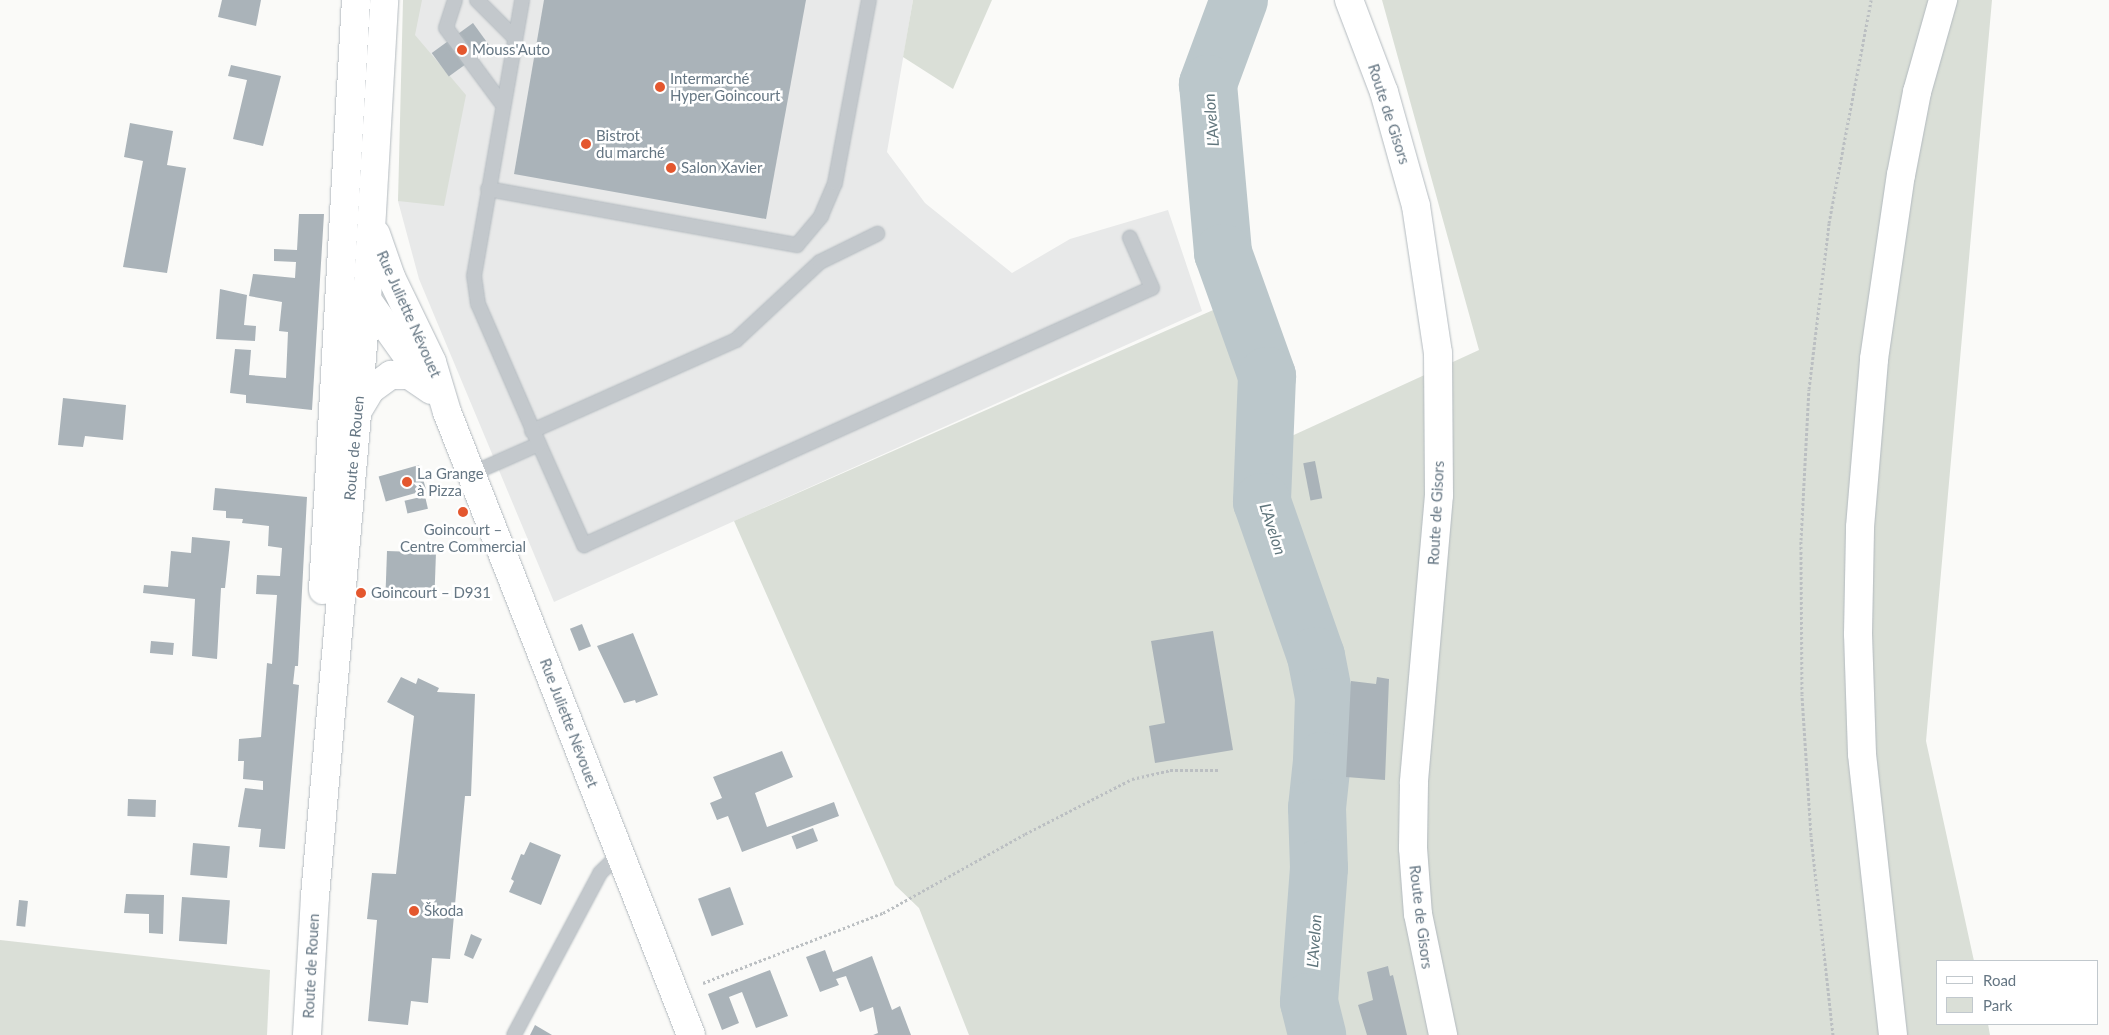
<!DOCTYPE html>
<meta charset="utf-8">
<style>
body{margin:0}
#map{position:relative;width:2109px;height:1035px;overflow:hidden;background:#fafaf8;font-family:Lato,sans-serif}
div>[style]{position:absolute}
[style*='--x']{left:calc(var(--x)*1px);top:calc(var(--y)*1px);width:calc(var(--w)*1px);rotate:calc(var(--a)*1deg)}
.built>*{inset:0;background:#e8e9e9}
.green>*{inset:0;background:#dadfd7}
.river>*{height:58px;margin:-29px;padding:0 29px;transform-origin:29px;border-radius:29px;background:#bbc7cb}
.building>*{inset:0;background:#aab3b9;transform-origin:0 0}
.path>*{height:3px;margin-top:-1.5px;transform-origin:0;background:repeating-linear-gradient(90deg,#bbbfc2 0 2.5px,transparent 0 5px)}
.roads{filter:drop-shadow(0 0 1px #b3babf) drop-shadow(0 0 1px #b3babf)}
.lane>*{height:14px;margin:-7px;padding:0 7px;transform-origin:7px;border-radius:7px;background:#c3c8cc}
.secondary>*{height:28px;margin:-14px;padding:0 14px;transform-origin:14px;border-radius:14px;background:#fff}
.dots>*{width:14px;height:14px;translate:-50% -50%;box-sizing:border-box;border:2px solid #fff;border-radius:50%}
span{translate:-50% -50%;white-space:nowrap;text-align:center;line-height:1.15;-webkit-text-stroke:5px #fff;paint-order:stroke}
.poi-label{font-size:15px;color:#657683}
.left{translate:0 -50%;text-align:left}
.street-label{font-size:15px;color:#657683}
.water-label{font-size:16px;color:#60757c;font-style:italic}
.legend{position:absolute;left:1936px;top:960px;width:162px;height:65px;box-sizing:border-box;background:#fff;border:1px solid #c1c8cd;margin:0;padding:6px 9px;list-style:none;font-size:15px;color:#657683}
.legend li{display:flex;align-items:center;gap:10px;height:25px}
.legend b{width:25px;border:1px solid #c1c8cd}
</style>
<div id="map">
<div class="built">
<div style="clip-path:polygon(418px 0,913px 0,887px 152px,925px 203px,1012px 273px,1070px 239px,1168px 210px,1202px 311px,554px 602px,419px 279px,398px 201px)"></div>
</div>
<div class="green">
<div style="clip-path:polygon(403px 0,422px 0,415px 35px,466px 95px,444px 206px,398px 201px)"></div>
<div style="clip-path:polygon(913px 0,992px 0,953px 89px,903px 57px)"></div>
<div style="clip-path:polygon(1382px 0,1992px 0,1926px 741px,1974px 961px,1938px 961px,1938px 1024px,1988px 1024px,1990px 1035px,969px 1035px,919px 908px,895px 885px,734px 521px,1220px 307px,1272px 445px,1479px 350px)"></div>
<div style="clip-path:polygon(0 940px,270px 970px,267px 1035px,0 1035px)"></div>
</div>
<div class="river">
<div style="--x:1239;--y:0;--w:90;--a:110.3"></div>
<div style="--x:1208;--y:84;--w:170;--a:84.9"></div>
<div style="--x:1223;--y:253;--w:131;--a:70.3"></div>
<div style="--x:1267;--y:376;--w:126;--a:92.3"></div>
<div style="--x:1262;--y:502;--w:163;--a:70.7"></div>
<div style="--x:1316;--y:656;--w:42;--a:79"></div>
<div style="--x:1324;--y:697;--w:64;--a:91.8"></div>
<div style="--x:1322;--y:761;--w:47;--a:96.1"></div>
<div style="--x:1317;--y:808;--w:60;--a:88.1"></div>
<div style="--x:1319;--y:868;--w:134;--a:94.3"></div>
<div style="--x:1309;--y:1002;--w:34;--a:76"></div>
</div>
<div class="building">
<div style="clip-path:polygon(222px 0,261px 0,256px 26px,218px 17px)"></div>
<div style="clip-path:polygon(544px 0,806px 0,766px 219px,514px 174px)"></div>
<div style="left:473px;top:23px;width:29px;height:51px;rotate:54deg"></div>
<div style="clip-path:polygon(231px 65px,281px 76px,263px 146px,233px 139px,247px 80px,228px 76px)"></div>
<div style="clip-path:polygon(130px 123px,173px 131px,167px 165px,186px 168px,167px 273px,123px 267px,143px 161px,124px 157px)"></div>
<div style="clip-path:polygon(299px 214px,324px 214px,312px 410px,246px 403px,246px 395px,230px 393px,235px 349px,251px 350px,249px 375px,286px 378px,288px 332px,279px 331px,282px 302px,249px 296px,253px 274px,295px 278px,296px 262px,274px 261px,274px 249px,297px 250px)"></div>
<div style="clip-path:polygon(220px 289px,247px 295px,244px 325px,256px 326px,255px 341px,216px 339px)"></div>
<div style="clip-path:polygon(63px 398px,126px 405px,123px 440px,85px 436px,83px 447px,58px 445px)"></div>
<div style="left:1315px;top:461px;width:38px;height:12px;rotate:79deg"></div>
<div style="left:419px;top:465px;width:26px;height:42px;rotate:74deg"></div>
<div style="clip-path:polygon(215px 488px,307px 497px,298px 666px,295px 666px,293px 684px,299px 685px,285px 849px,259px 847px,261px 829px,238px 827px,245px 788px,263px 790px,263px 781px,243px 779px,244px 761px,238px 761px,239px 739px,261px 737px,267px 663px,272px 664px,277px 595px,256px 594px,257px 575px,280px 576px,282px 548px,268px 546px,269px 526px,242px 523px,243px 519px,226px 518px,226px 511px,213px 510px)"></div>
<div style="left:425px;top:496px;width:13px;height:21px;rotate:77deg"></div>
<div style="clip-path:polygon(192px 537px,230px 541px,225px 588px,221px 588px,217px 659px,192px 656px,195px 599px,143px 593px,144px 585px,168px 587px,171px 551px,191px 553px)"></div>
<div style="left:387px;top:551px;width:49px;height:44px;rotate:2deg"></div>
<div style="left:582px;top:624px;width:24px;height:13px;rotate:68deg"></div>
<div style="clip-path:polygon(1213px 631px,1233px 750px,1155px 763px,1149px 726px,1165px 723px,1151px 641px)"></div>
<div style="clip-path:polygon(633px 633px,658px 695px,636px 703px,635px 700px,624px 703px,597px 646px)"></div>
<div style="left:151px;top:641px;width:23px;height:12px;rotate:5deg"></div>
<div style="clip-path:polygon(401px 677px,416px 684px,418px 678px,439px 688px,437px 692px,475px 694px,471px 796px,465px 796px,450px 959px,432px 958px,428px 1003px,411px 1001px,408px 1025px,368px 1021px,377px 920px,367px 919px,372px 873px,396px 874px,414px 716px,387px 702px)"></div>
<div style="clip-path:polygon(1377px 677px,1389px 679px,1385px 780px,1346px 777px,1351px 681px,1376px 684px)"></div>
<div style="clip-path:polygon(782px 751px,793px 777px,755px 793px,767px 827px,834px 802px,839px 816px,742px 852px,728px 816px,717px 820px,710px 803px,722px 798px,713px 777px)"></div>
<div style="left:128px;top:799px;width:28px;height:17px;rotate:2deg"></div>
<div style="left:813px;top:828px;width:14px;height:23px;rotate:69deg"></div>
<div style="clip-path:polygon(530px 842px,561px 855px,541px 905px,509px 892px,514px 881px,511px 879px,521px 854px,524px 855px)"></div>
<div style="left:193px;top:843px;width:37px;height:32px;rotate:5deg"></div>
<div style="left:730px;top:887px;width:40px;height:34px;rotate:70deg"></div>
<div style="clip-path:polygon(126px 894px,164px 895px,163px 934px,149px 933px,149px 914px,124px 913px)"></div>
<div style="left:182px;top:897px;width:48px;height:44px;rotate:4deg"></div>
<div style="left:19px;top:900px;width:9px;height:26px;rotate:6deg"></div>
<div style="clip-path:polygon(471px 934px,482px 939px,473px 959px,464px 955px)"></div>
<div style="clip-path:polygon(825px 950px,833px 972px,872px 956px,892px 1010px,900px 1006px,911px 1035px,873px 1035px,878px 1033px,873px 1007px,860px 1012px,846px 976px,836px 979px,839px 985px,820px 992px,806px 957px)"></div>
<div style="clip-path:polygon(1388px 966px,1390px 976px,1393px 975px,1407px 1035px,1367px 1035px,1358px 1005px,1373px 1000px,1367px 972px)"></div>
<div style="clip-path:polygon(770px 970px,788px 1016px,756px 1028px,742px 992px,729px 997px,739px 1023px,722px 1030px,708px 994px)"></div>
<div style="clip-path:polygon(535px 1025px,552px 1035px,530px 1035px)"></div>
</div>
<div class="path">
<div style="--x:703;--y:983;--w:193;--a:-21.3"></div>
<div style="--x:883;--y:913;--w:162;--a:-29.1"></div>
<div style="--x:1025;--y:834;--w:120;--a:-27.2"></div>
<div style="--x:1132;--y:779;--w:39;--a:-13"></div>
<div style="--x:1170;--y:770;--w:49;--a:0"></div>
<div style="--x:1833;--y:1035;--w:201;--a:-96.3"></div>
<div style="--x:1811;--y:835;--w:141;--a:-93.7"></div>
<div style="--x:1802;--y:694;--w:154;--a:-90.4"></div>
<div style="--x:1801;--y:540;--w:151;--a:-87"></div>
<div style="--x:1809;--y:389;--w:167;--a:-83.1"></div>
<div style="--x:1829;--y:223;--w:227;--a:-79.3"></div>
</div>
<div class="roads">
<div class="lane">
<div style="--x:455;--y:0;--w:29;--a:108"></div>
<div style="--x:446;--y:28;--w:96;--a:53.5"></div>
<div style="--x:477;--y:0;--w:54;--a:45"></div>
<div style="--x:488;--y:189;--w:314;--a:10.3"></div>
<div style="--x:797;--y:245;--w:38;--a:-50"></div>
<div style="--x:821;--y:216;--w:36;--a:-67"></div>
<div style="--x:835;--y:183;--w:186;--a:-79.5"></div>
<div style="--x:532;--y:431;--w:223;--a:-24"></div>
<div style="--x:736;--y:340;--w:115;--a:-42.9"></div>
<div style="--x:820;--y:262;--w:64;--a:-26.2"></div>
<div style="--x:539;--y:444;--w:111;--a:66"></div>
<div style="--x:584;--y:545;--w:623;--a:-24.35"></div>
<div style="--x:1152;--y:288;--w:55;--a:-113.7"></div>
<div style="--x:471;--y:474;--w:74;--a:-23.8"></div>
<div style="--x:539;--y:444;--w:153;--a:-113.5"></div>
<div style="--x:478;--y:304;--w:28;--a:-98"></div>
<div style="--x:474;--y:276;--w:280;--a:-80.1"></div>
<div style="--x:514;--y:1035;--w:183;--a:-62"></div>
<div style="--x:600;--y:873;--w:28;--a:-44"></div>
</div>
<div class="secondary">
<div style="--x:1349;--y:0;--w:98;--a:69.2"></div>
<div style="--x:1384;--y:92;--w:118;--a:74.3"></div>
<div style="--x:1416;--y:206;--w:149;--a:81.5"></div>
<div style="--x:1438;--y:353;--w:142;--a:89.6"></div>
<div style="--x:1439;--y:495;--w:289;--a:95"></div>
<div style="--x:1414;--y:783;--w:65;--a:90.9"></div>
<div style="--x:1413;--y:848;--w:66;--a:85.7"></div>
<div style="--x:1418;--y:914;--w:124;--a:78.3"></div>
<div style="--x:376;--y:234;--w:46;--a:70.8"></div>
<div style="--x:391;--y:277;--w:94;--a:64.2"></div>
<div style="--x:432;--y:362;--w:52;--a:73.3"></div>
<div style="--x:447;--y:412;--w:669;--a:68.61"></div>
<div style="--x:363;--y:294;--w:112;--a:54.5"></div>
<div style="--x:357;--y:412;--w:26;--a:-59"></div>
<div style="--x:370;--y:390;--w:26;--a:-36"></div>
<div style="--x:391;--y:375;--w:18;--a:0"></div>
<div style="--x:409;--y:375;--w:27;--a:34"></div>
<div style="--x:323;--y:590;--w:591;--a:-86.8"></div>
<div style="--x:307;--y:1035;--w:139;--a:-86.7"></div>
<div style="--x:315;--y:896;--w:599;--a:-85.02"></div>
<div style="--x:367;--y:299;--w:299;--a:-86.7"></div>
<div style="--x:1893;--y:1035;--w:283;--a:-96.3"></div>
<div style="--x:1862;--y:754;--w:120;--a:-91.9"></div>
<div style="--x:1858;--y:634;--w:107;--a:-88.9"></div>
<div style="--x:1860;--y:527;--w:169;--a:-85.2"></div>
<div style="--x:1874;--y:359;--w:186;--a:-81.7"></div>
<div style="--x:1901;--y:175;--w:85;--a:-79.1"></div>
<div style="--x:1917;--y:92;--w:96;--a:-74.2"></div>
</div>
</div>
<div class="dots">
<div style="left:462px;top:50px;background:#e4572e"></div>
<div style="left:660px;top:87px;background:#e4572e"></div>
<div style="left:586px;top:144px;background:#e4572e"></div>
<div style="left:671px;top:168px;background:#e4572e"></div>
<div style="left:407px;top:482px;background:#e4572e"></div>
<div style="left:463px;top:512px;background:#e4572e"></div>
<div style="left:361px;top:593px;background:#e4572e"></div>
<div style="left:414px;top:911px;background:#e4572e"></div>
</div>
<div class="poi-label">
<span class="left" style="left:472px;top:50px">Mouss'Auto</span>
<span class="left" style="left:670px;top:87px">Intermarché<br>Hyper Goincourt</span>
<span class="left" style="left:596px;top:144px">Bistrot<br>du marché</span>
<span class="left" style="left:681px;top:168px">Salon Xavier</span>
<span class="left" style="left:417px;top:482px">La Grange<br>à Pizza</span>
<span style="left:463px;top:538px">Goincourt –<br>Centre Commercial</span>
<span class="left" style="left:371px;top:593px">Goincourt – D931</span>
<span class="left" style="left:424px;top:911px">Škoda</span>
</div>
<div class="street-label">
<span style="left:1389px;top:114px;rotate:72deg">Route de Gisors</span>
<span style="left:409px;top:314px;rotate:66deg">Rue Juliette Névouet</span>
<span style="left:354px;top:448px;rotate:-85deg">Route de Rouen</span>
<span style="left:1436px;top:513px;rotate:-87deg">Route de Gisors</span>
<span style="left:569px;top:723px;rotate:69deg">Rue Juliette Névouet</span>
<span style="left:1421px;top:917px;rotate:83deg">Route de Gisors</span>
<span style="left:311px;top:966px;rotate:-87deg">Route de Rouen</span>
</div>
<div class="water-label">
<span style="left:1211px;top:120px;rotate:-95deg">L'Avelon</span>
<span style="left:1273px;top:529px;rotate:72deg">L'Avelon</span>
<span style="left:1314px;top:941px;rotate:-86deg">L'Avelon</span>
</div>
<ul class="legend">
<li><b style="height:6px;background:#fff"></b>Road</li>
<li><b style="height:14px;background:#dadfd7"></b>Park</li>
</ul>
</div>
